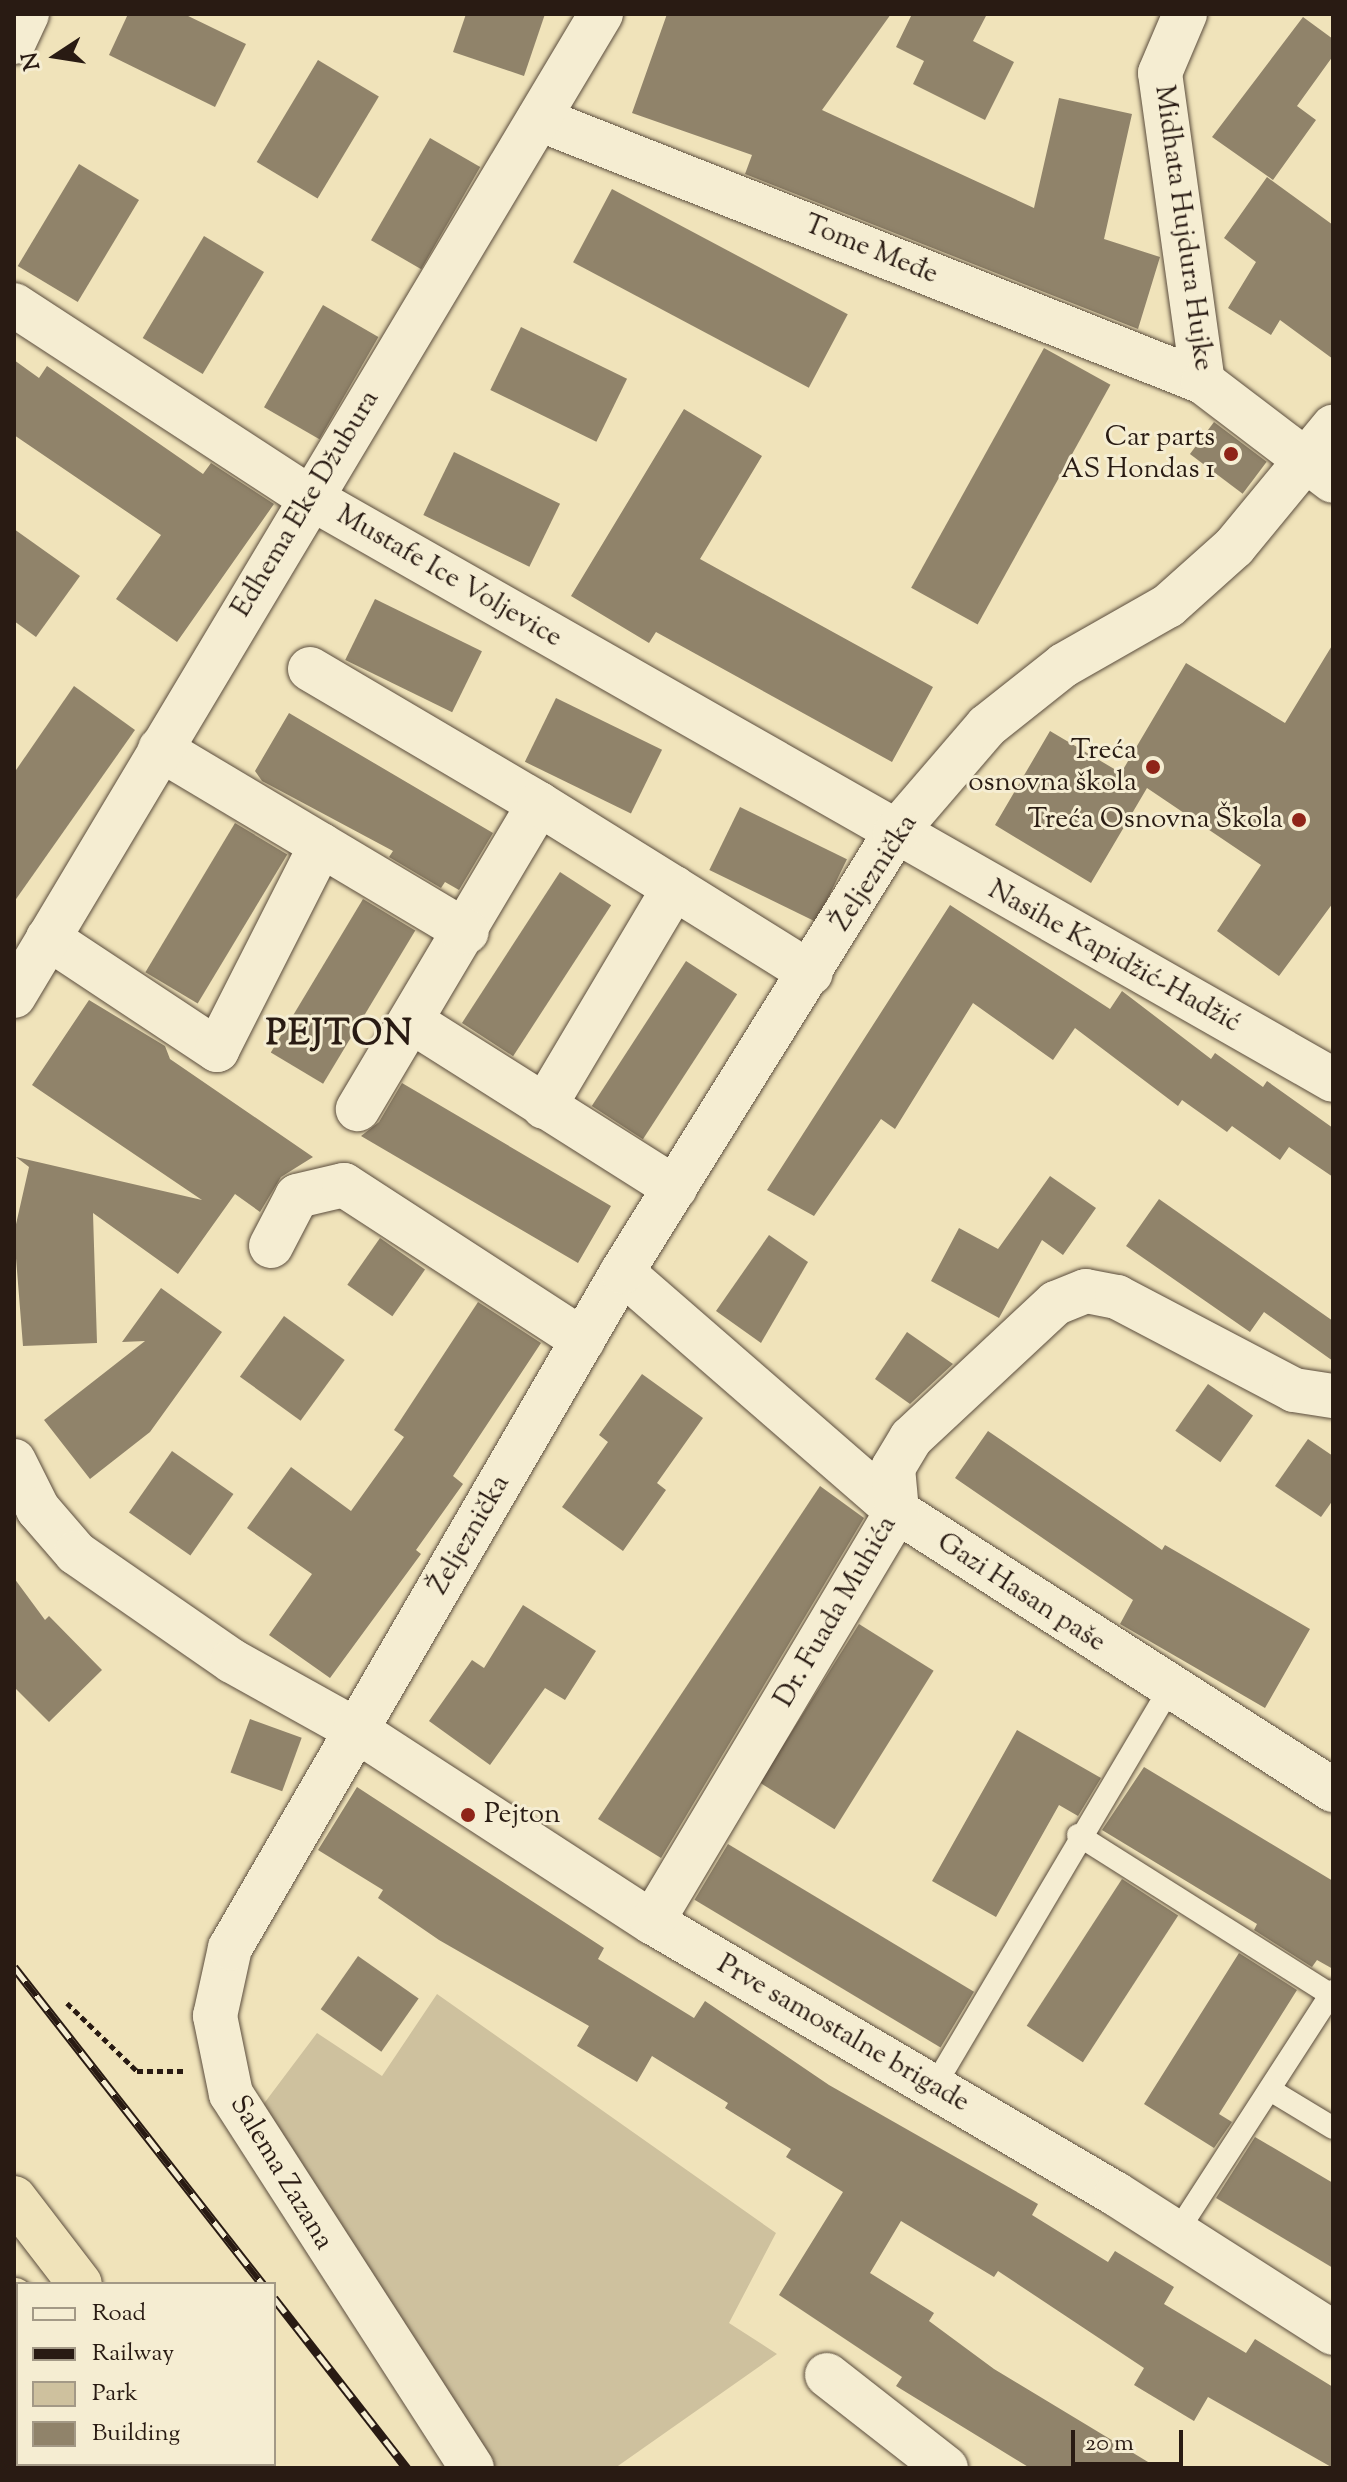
<!DOCTYPE html>
<meta charset="utf-8">
<style>
body{margin:0}
#map{position:relative;width:1347px;height:2482px;overflow:hidden;background:#f0e3ba;font-family:"Sorts Mill Goudy",serif}
div>[style]{position:absolute}
[style*='--x']{left:calc(var(--x)*1px);top:calc(var(--y)*1px);width:calc(var(--w)*1px);rotate:calc(var(--a)*1deg)}
.green>*{inset:0;background:#cec19e}
.building>*{inset:0;background:#90836a;transform-origin:0 0}
.path>*{height:5px;margin-top:-2.5px;transform-origin:0;background:repeating-linear-gradient(90deg,#291b13 0 6px,transparent 0 10px)}
.roads{filter:drop-shadow(0 0 2px #5b4d3d) drop-shadow(0 0 2px #5b4d3d)}
.service>*{height:22px;margin:-11px;padding:0 11px;transform-origin:11px;border-radius:11px;background:#f5edd2}
.minor>*{height:44px;margin:-22px;padding:0 22px;transform-origin:22px;border-radius:22px;background:#f5edd2}
.trunk>*{height:44px;margin:-22px;padding:0 22px;transform-origin:22px;border-radius:22px;background:#f0e3ba}
.rail>*{height:9px;margin-top:-4.5px;transform-origin:0;background:repeating-linear-gradient(90deg,#f5edd2 0 18px,#291b13 0 36px);box-sizing:border-box;border-block:2px solid #291b13}
.dots>*{width:22px;height:22px;translate:-50% -50%;box-sizing:border-box;border:4px solid #f5edd2;border-radius:50%}
span{translate:-50% -50%;white-space:nowrap;text-align:center;line-height:1.15;-webkit-text-stroke:6px #f5edd2;paint-order:stroke}
.street-label{font-size:28px;color:#291b13}
.poi-label{font-size:28px;color:#291b13}
.right{translate:-100% -50%;text-align:right}
.left{translate:0 -50%;text-align:left}
.district-label{font-size:36px;color:#291b13;font-weight:700;letter-spacing:2px}
.frame{position:absolute;inset:0;border:16px solid #291b13;pointer-events:none}
.legend{position:absolute;left:16px;top:2282px;width:260px;height:184px;box-sizing:border-box;background:#f5edd2;border:2px solid #a39986;margin:0;padding:10px 14px;list-style:none;font-size:24px;color:#291b13}
.legend li{display:flex;align-items:center;gap:16px;height:40px}
.legend b{width:40px;border:2px solid #a39986}
.north{position:absolute;left:16px;top:16px;width:80px;height:80px;-webkit-text-stroke:6px #f5edd2;paint-order:stroke;rotate:258deg;font-size:22px;font-weight:700;line-height:32px;text-align:center;color:#291b13}
.north::after{content:'';display:block;margin:auto;width:28px;height:36px;background:#291b13;clip-path:polygon(50% 0,100% 100%,50% 72%,0 100%)}
.scale{position:absolute;left:1071px;top:2430px;width:112px;height:36px;box-sizing:border-box;border:4px solid #291b13;border-top:0;padding-left:10px;font-size:24px;line-height:28px;white-space:nowrap;color:#291b13;-webkit-text-stroke:6px #f5edd2;paint-order:stroke}
</style>
<div id="map">
<div class="green">
<div style="clip-path:polygon(437px 1994px,776px 2233px,729px 2323px,777px 2354px,615px 2468px,472px 2468px,247px 2126px,317px 2033px,382px 2076px)"></div>
</div>
<div class="building">
<div style="clip-path:polygon(128px 14px,184px 14px,246px 44px,215px 107px,109px 55px)"></div>
<div style="clip-path:polygon(466px 14px,545px 14px,524px 76px,453px 52px)"></div>
<div style="clip-path:polygon(667px 14px,891px 14px,822px 110px,1034px 208px,1059px 98px,1132px 114px,1104px 239px,1160px 257px,1138px 329px,745px 174px,752px 155px,632px 113px)"></div>
<div style="clip-path:polygon(912px 14px,987px 14px,973px 41px,1014px 62px,985px 120px,913px 84px,924px 61px,896px 47px)"></div>
<div style="clip-path:polygon(1303px 17px,1333px 39px,1333px 56px,1297px 106px,1316px 120px,1273px 180px,1212px 137px)"></div>
<div style="left:318px;top:60px;width:71px;height:119px;rotate:31deg"></div>
<div style="left:430px;top:138px;width:58px;height:118px;rotate:30deg"></div>
<div style="left:79px;top:164px;width:70px;height:119px;rotate:31deg"></div>
<div style="clip-path:polygon(1267px 177px,1333px 225px,1333px 359px,1280px 320px,1271px 335px,1228px 308px,1256px 262px,1224px 238px)"></div>
<div style="left:612px;top:189px;width:267px;height:83px;rotate:28deg"></div>
<div style="left:204px;top:236px;width:70px;height:119px;rotate:31deg"></div>
<div style="left:323px;top:305px;width:64px;height:118px;rotate:30deg"></div>
<div style="left:521px;top:327px;width:118px;height:70px;rotate:26deg"></div>
<div style="left:1044px;top:348px;width:76px;height:274px;rotate:29deg"></div>
<div style="clip-path:polygon(14px 360px,39px 378px,47px 366px,203px 474px,211px 463px,274px 504px,177px 642px,116px 599px,161px 535px,14px 435px)"></div>
<div style="clip-path:polygon(684px 409px,762px 456px,700px 559px,933px 687px,892px 762px,656px 632px,649px 643px,571px 596px)"></div>
<div style="left:1214px;top:422px;width:66px;height:40px;rotate:37deg"></div>
<div style="left:454px;top:452px;width:118px;height:70px;rotate:26deg"></div>
<div style="clip-path:polygon(14px 529px,80px 576px,36px 637px,14px 621px)"></div>
<div style="left:375px;top:599px;width:119px;height:68px;rotate:26deg"></div>
<div style="clip-path:polygon(1333px 644px,1333px 903px,1279px 976px,1217px 931px,1261px 865px,1147px 788px,1091px 883px,995px 825px,1050px 731px,1121px 773px,1186px 663px,1285px 723px)"></div>
<div style="clip-path:polygon(74px 686px,135px 730px,14px 902px,14px 773px)"></div>
<div style="left:556px;top:698px;width:118px;height:71px;rotate:26deg"></div>
<div style="clip-path:polygon(289px 713px,493px 833px,459px 890px,445px 882px,441px 888px,389px 857px,393px 851px,262px 781px,255px 771px)"></div>
<div style="left:740px;top:807px;width:119px;height:70px;rotate:26deg"></div>
<div style="left:235px;top:823px;width:61px;height:174px;rotate:31deg"></div>
<div style="left:560px;top:872px;width:61px;height:180px;rotate:33deg"></div>
<div style="left:363px;top:899px;width:61px;height:179px;rotate:31deg"></div>
<div style="clip-path:polygon(950px 905px,1110px 1009px,1122px 991px,1211px 1059px,1215px 1053px,1263px 1087px,1267px 1081px,1333px 1128px,1333px 1177px,1289px 1147px,1280px 1160px,1232px 1126px,1227px 1132px,1182px 1100px,1178px 1106px,1075px 1028px,1053px 1060px,973px 1003px,895px 1129px,881px 1119px,814px 1216px,767px 1190px)"></div>
<div style="left:686px;top:961px;width:61px;height:173px;rotate:33deg"></div>
<div style="clip-path:polygon(89px 1000px,165px 1046px,170px 1059px,313px 1157px,281px 1177px,260px 1212px,235px 1194px,178px 1274px,93px 1213px,97px 1343px,23px 1346px,14px 1233px,29px 1167px,16px 1157px,202px 1200px,32px 1085px)"></div>
<div style="clip-path:polygon(402px 1083px,611px 1206px,578px 1263px,361px 1136px,379px 1122px)"></div>
<div style="clip-path:polygon(1050px 1176px,1096px 1208px,1063px 1255px,1042px 1240px,999px 1318px,931px 1281px,959px 1228px,998px 1249px)"></div>
<div style="clip-path:polygon(1159px 1199px,1333px 1321px,1333px 1361px,1264px 1312px,1250px 1332px,1126px 1246px)"></div>
<div style="clip-path:polygon(769px 1235px,808px 1262px,761px 1343px,716px 1311px)"></div>
<div style="left:380px;top:1238px;width:55px;height:57px;rotate:35deg"></div>
<div style="clip-path:polygon(161px 1288px,222px 1332px,150px 1432px,90px 1479px,44px 1420px,145px 1341px,122px 1342px)"></div>
<div style="clip-path:polygon(478px 1302px,541px 1343px,453px 1476px,463px 1484px,416px 1550px,421px 1554px,330px 1678px,269px 1635px,312px 1574px,247px 1528px,291px 1467px,351px 1511px,404px 1437px,394px 1430px)"></div>
<div style="left:284px;top:1316px;width:75px;height:75px;rotate:36deg"></div>
<div style="clip-path:polygon(907px 1332px,953px 1364px,910px 1404px,875px 1379px)"></div>
<div style="clip-path:polygon(642px 1374px,703px 1418px,657px 1483px,666px 1490px,623px 1551px,562px 1507px,608px 1442px,599px 1435px)"></div>
<div style="left:1208px;top:1384px;width:55px;height:57px;rotate:35deg"></div>
<div style="clip-path:polygon(988px 1431px,1162px 1550px,1165px 1545px,1310px 1629px,1265px 1708px,1120px 1624px,1133px 1600px,955px 1478px)"></div>
<div style="clip-path:polygon(1308px 1439px,1333px 1456px,1333px 1500px,1321px 1517px,1275px 1486px)"></div>
<div style="left:172px;top:1451px;width:75px;height:75px;rotate:35deg"></div>
<div style="clip-path:polygon(820px 1486px,864px 1518px,661px 1858px,598px 1819px)"></div>
<div style="clip-path:polygon(14px 1578px,45px 1620px,49px 1616px,102px 1670px,49px 1722px,14px 1687px)"></div>
<div style="clip-path:polygon(523px 1605px,596px 1651px,565px 1700px,545px 1688px,490px 1765px,429px 1721px,472px 1660px,484px 1668px)"></div>
<div style="left:859px;top:1624px;width:88px;height:187px;rotate:32deg"></div>
<div style="left:250px;top:1719px;width:55px;height:57px;rotate:20deg"></div>
<div style="clip-path:polygon(1017px 1730px,1101px 1778px,1078px 1816px,1059px 1805px,996px 1917px,932px 1881px)"></div>
<div style="clip-path:polygon(1144px 1767px,1333px 1881px,1333px 1969px,1317px 1960px,1312px 1967px,1254px 1930px,1257px 1924px,1102px 1830px)"></div>
<div style="clip-path:polygon(357px 1787px,604px 1948px,598px 1959px,694px 2018px,705px 2001px,829px 2085px,1038px 2204px,1032px 2215px,1108px 2262px,1115px 2251px,1174px 2287px,1164px 2304px,1246px 2353px,1255px 2339px,1333px 2387px,1333px 2468px,1208px 2397px,1194px 2421px,1134px 2385px,1144px 2368px,998px 2271px,994px 2277px,901px 2221px,870px 2273px,934px 2313px,929px 2321px,994px 2369px,1158px 2468px,1030px 2468px,896px 2386px,902px 2377px,779px 2295px,843px 2192px,786px 2157px,791px 2149px,725px 2108px,728px 2103px,652px 2056px,637px 2082px,577px 2046px,589px 2026px,439px 1940px,378px 1898px,383px 1890px,318px 1850px)"></div>
<div style="left:728px;top:1844px;width:287px;height:65px;rotate:31deg"></div>
<div style="left:1122px;top:1879px;width:67px;height:175px;rotate:33deg"></div>
<div style="clip-path:polygon(1239px 1953px,1297px 1990px,1219px 2114px,1232px 2122px,1214px 2148px,1144px 2104px)"></div>
<div style="left:358px;top:1956px;width:74px;height:65px;rotate:35deg"></div>
<div style="clip-path:polygon(1255px 2137px,1333px 2183px,1333px 2268px,1216px 2198px)"></div>
</div>
<div class="path">
<div style="--x:67;--y:2003;--w:98;--a:44.2"></div>
<div style="--x:137;--y:2071;--w:48;--a:0"></div>
</div>
<div class="roads">
<div class="service">
<div style="--x:1078;--y:1835;--w:299;--a:32.3"></div>
<div style="--x:934;--y:2087;--w:464;--a:-59.4"></div>
<div style="--x:1272;--y:2091;--w:71;--a:31.2"></div>
<div style="--x:1177;--y:2232;--w:287;--a:-57.1"></div>
</div>
<div class="minor">
<div style="--x:1185;--y:14;--w:64;--a:113"></div>
<div style="--x:1160;--y:73;--w:312;--a:82.1"></div>
<div style="--x:14;--y:42;--w:31;--a:-65"></div>
<div style="--x:539;--y:119;--w:714;--a:21.61"></div>
<div style="--x:1203;--y:382;--w:163;--a:37.3"></div>
<div style="--x:14;--y:305;--w:352;--a:33.1"></div>
<div style="--x:309;--y:497;--w:1178;--a:29.65"></div>
<div style="--x:310;--y:669;--w:266;--a:30.5"></div>
<div style="--x:539;--y:804;--w:355;--a:120.7"></div>
<div style="--x:160;--y:749;--w:357;--a:30.8"></div>
<div style="--x:539;--y:804;--w:320;--a:31.9"></div>
<div style="--x:48;--y:938;--w:203;--a:33.5"></div>
<div style="--x:217;--y:1050;--w:230;--a:-63.1"></div>
<div style="--x:14;--y:996;--w:1144;--a:-59.13"></div>
<div style="--x:414;--y:1023;--w:309;--a:32.3"></div>
<div style="--x:544;--y:1107;--w:255;--a:-59.3"></div>
<div style="--x:271;--y:1246;--w:56;--a:-62.5"></div>
<div style="--x:297;--y:1196;--w:48;--a:-13.2"></div>
<div style="--x:344;--y:1185;--w:285;--a:33"></div>
<div style="--x:622;--y:1272;--w:364;--a:41"></div>
<div style="--x:897;--y:1511;--w:518;--a:32.62"></div>
<div style="--x:14;--y:1461;--w:54;--a:63.4"></div>
<div style="--x:38;--y:1509;--w:58;--a:49.2"></div>
<div style="--x:76;--y:1553;--w:190;--a:34.7"></div>
<div style="--x:232;--y:1661;--w:142;--a:29.1"></div>
<div style="--x:356;--y:1730;--w:353;--a:33"></div>
<div style="--x:652;--y:1922;--w:538;--a:30.38"></div>
<div style="--x:1116;--y:2194;--w:258;--a:32.6"></div>
<div style="--x:652;--y:1922;--w:478;--a:-59.2"></div>
<div style="--x:897;--y:1511;--w:43;--a:-95.3"></div>
<div style="--x:893;--y:1468;--w:35;--a:-59"></div>
<div style="--x:911;--y:1438;--w:198;--a:-43"></div>
<div style="--x:1056;--y:1303;--w:32;--a:-22"></div>
<div style="--x:1086;--y:1291;--w:32;--a:11"></div>
<div style="--x:1117;--y:1297;--w:200;--a:27.7"></div>
<div style="--x:1294;--y:1390;--w:39;--a:9"></div>
<div style="--x:827;--y:2375;--w:151;--a:38"></div>
<div style="--x:472;--y:2468;--w:445;--a:-122.8"></div>
<div style="--x:231;--y:2094;--w:80;--a:-101.6"></div>
<div style="--x:215;--y:2016;--w:70;--a:-77.6"></div>
<div style="--x:230;--y:1948;--w:781;--a:-59.89"></div>
<div style="--x:622;--y:1272;--w:517;--a:-58.12"></div>
<div style="--x:895;--y:833;--w:141;--a:-49.3"></div>
<div style="--x:987;--y:726;--w:98;--a:-38.4"></div>
<div style="--x:1064;--y:665;--w:120;--a:-29.6"></div>
<div style="--x:1168;--y:606;--w:89;--a:-41.8"></div>
<div style="--x:1234;--y:547;--w:156;--a:-50.5"></div>
</div>
<div class="trunk">
<div style="--x:14;--y:2198;--w:108;--a:52.5"></div>
<div style="--x:14;--y:2300;--w:6;--a:51"></div>
<div style="--x:14;--y:2368;--w:7;--a:56"></div>
<div style="--x:89;--y:2464;--w:6;--a:45"></div>
<div style="--x:141;--y:2464;--w:5;--a:53"></div>
<div style="--x:218;--y:2464;--w:5;--a:53"></div>
</div>
</div>
<div class="rail">
<div style="--x:14;--y:1967;--w:403;--a:51.9"></div>
<div style="--x:274;--y:2298;--w:216;--a:52"></div>
</div>
<div class="dots">
<div style="left:1231px;top:454px;background:#8f2418"></div>
<div style="left:1153px;top:767px;background:#8f2418"></div>
<div style="left:1299px;top:820px;background:#8f2418"></div>
<div style="left:468px;top:1815px;background:#8f2418"></div>
</div>
<div class="street-label">
<span style="left:1183px;top:228px;rotate:82deg">Midhata Hujdura Hujke</span>
<span style="left:871px;top:250px;rotate:22deg">Tome Međe</span>
<span style="left:306px;top:504px;rotate:-59deg">Edhema Eke Džubura</span>
<span style="left:449px;top:577px;rotate:30deg">Mustafe Ice Voljevice</span>
<span style="left:875px;top:873px;rotate:-57deg">Željeznička</span>
<span style="left:1114px;top:957px;rotate:29deg">Nasihe Kapidžić-Hadžić</span>
<span style="left:470px;top:1535px;rotate:-60deg">Željeznička</span>
<span style="left:1021px;top:1593px;rotate:33deg">Gazi Hasan paše</span>
<span style="left:836px;top:1612px;rotate:-60deg">Dr. Fuada Muhića</span>
<span style="left:843px;top:2034px;rotate:30deg">Prve samostalne brigade</span>
<span style="left:281px;top:2173px;rotate:59deg">Salema Zazana</span>
</div>
<div class="poi-label">
<span class="right" style="left:1215px;top:454px">Car parts<br>AS Hondas 1</span>
<span class="right" style="left:1137px;top:767px">Treća<br>osnovna škola</span>
<span class="right" style="left:1283px;top:820px">Treća Osnovna Škola</span>
<span class="left" style="left:484px;top:1815px">Pejton</span>
</div>
<div class="district-label">
<span style="left:340px;top:1036px">PEJTON</span>
</div>
<div class="frame"></div>
<ul class="legend">
<li><b style="height:10px;background:#f5edd2"></b>Road</li>
<li><b style="height:10px;background:#291b13"></b>Railway</li>
<li><b style="height:22px;background:#cec19e"></b>Park</li>
<li><b style="height:22px;background:#90836a"></b>Building</li>
</ul>
<div class="north">N</div>
<div class="scale">20 m</div>
</div>
